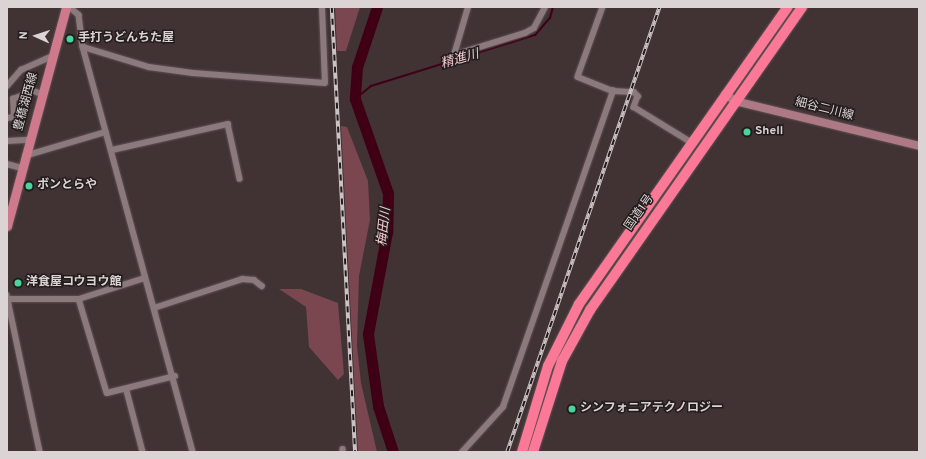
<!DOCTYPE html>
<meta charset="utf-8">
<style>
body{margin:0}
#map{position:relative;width:926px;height:459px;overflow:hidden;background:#413234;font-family:Overpass,"Noto Sans JP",sans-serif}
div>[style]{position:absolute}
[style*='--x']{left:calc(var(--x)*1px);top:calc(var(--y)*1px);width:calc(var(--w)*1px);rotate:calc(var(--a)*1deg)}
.green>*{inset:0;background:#7a4650}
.stream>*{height:2px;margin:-1px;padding:0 1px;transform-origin:1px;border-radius:1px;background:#3f0016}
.river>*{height:11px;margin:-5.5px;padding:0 5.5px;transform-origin:5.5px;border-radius:5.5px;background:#3f0016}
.roads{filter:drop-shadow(0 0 1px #5d5153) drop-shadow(0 0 1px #5d5153)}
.street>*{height:5.5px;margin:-2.75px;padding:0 2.75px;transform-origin:2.75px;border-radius:2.75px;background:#8b797c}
.secondary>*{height:8px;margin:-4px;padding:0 4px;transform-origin:4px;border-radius:4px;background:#ad7984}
.primary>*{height:9px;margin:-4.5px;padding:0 4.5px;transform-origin:4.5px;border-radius:4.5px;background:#ce798c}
.highway>*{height:10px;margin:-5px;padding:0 5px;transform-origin:5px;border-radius:5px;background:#fb7996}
.rail>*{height:3.5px;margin-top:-1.75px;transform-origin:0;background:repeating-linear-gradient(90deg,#221c1d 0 6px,#ccc2c3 0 12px);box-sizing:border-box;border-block:1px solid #ccc2c3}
.dots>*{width:11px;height:11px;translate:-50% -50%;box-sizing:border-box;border:2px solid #221c1d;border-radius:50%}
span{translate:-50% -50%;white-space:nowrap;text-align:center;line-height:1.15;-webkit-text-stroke:3px #221c1d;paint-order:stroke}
.poi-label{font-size:12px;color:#dcd3d4;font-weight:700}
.left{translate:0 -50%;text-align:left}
.street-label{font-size:12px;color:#dcd3d4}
.water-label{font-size:13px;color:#f5c9d0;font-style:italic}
.frame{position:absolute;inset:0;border:8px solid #dcd3d4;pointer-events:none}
.north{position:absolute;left:16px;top:16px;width:40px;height:40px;-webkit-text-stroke:3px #221c1d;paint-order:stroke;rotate:273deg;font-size:11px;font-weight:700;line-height:16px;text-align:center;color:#dcd3d4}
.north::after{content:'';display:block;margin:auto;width:14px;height:18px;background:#dcd3d4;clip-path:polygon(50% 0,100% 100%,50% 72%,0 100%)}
</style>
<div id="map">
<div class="green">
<div style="clip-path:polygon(335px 7px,360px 7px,346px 51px,337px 51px)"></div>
<div style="clip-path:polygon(341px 126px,347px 127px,368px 181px,370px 220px,359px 276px,357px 346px,361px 383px,377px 452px,358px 452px)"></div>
<div style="clip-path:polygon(279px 289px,301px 289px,338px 303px,344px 374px,338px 380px,309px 347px,306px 307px)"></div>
</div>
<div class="stream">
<div style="--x:355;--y:99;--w:21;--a:-39"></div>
<div style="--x:371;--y:86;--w:172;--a:-17.3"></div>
<div style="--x:535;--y:35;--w:23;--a:-49"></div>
<div style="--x:550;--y:18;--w:11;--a:-75"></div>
</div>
<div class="river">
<div style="--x:377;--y:7;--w:63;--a:108.4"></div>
<div style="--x:357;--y:67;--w:32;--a:94"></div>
<div style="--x:355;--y:99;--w:100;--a:70.7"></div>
<div style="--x:388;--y:193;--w:39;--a:91"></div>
<div style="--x:387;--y:232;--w:104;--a:100.6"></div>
<div style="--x:368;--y:334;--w:73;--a:82.1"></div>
<div style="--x:378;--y:406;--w:48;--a:71.9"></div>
</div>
<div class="roads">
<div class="street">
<div style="--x:70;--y:7;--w:12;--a:42"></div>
<div style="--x:79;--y:15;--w:32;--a:83"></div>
<div style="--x:83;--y:47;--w:420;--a:74.8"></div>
<div style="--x:603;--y:7;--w:74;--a:109.7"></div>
<div style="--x:578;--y:77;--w:38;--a:22"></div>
<div style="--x:613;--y:91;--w:21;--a:3"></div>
<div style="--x:634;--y:92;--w:6;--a:45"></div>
<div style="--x:638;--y:96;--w:12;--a:110"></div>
<div style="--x:634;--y:107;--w:67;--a:31.6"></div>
<div style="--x:83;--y:47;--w:69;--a:16.9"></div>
<div style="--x:149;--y:67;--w:44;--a:7.8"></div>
<div style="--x:193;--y:73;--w:132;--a:4.3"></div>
<div style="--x:325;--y:83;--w:76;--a:-92.3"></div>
<div style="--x:454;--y:55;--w:74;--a:-17.2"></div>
<div style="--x:525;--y:33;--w:10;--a:-29"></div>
<div style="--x:534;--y:28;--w:24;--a:-62"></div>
<div style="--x:454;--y:55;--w:50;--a:-73.7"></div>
<div style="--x:7;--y:86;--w:21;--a:-49"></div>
<div style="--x:21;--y:70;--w:34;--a:-24"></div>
<div style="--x:7;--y:118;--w:7;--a:-8"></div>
<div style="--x:14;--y:117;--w:18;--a:-93"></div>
<div style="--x:13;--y:99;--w:22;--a:-21"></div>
<div style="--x:34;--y:91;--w:9;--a:21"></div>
<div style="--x:7;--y:141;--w:22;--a:-3"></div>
<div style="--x:112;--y:150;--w:119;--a:-12.6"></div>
<div style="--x:228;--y:124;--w:56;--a:77.7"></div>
<div style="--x:25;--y:156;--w:84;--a:-16.5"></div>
<div style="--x:7;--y:164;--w:16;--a:15"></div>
<div style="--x:7;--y:295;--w:160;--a:78.1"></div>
<div style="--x:8;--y:299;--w:71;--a:0"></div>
<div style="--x:79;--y:299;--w:69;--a:-17.7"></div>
<div style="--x:79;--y:299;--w:98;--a:73.4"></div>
<div style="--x:107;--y:393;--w:70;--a:-14"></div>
<div style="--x:154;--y:308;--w:93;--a:-18.2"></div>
<div style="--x:242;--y:279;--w:12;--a:5"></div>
<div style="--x:254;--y:280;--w:10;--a:37"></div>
<div style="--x:127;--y:391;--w:63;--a:75.3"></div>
<div style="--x:343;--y:449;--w:3;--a:90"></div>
<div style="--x:462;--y:452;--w:61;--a:-47.7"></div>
<div style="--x:503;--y:407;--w:335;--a:-70.8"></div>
</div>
<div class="secondary">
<div style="--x:725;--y:94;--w:12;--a:35"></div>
<div style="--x:735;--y:101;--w:189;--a:13.7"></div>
</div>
<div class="primary">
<div style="--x:7;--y:226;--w:227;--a:-74.9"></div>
</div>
<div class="highway">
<div style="--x:522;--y:452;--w:90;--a:-73.2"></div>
<div style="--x:548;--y:366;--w:69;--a:-63.4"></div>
<div style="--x:579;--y:304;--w:363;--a:-54.9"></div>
<div style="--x:533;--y:452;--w:96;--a:-72.3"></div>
<div style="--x:562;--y:361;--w:58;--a:-61.2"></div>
<div style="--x:590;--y:310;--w:370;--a:-55"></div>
</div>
</div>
<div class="rail">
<div style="--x:332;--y:7;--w:446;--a:87"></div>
<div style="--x:507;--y:452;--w:470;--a:-71.1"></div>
</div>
<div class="dots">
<div style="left:70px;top:39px;background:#4ad49c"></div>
<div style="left:747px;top:132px;background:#4ad49c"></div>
<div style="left:29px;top:186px;background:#4ad49c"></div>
<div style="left:18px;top:283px;background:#4ad49c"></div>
<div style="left:572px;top:409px;background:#4ad49c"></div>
</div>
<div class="poi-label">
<span class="left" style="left:78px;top:39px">手打うどんちた屋</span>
<span class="left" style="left:755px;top:132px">Shell</span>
<span class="left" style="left:37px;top:186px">ボンとらや</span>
<span class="left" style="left:26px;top:283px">洋食屋コウヨウ館</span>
<span class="left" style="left:580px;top:409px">シンフォニアテクノロジー</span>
</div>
<div class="street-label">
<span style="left:27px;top:102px;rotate:-75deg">豊橋湖西線</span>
<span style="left:824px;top:110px;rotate:14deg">細谷二川線</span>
<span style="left:640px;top:213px;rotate:-55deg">国道1号</span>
</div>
<div class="water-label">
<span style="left:460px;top:60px;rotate:-16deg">精進川</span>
<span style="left:385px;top:227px;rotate:-84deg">梅田川</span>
</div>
<div class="frame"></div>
<div class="north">N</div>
</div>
